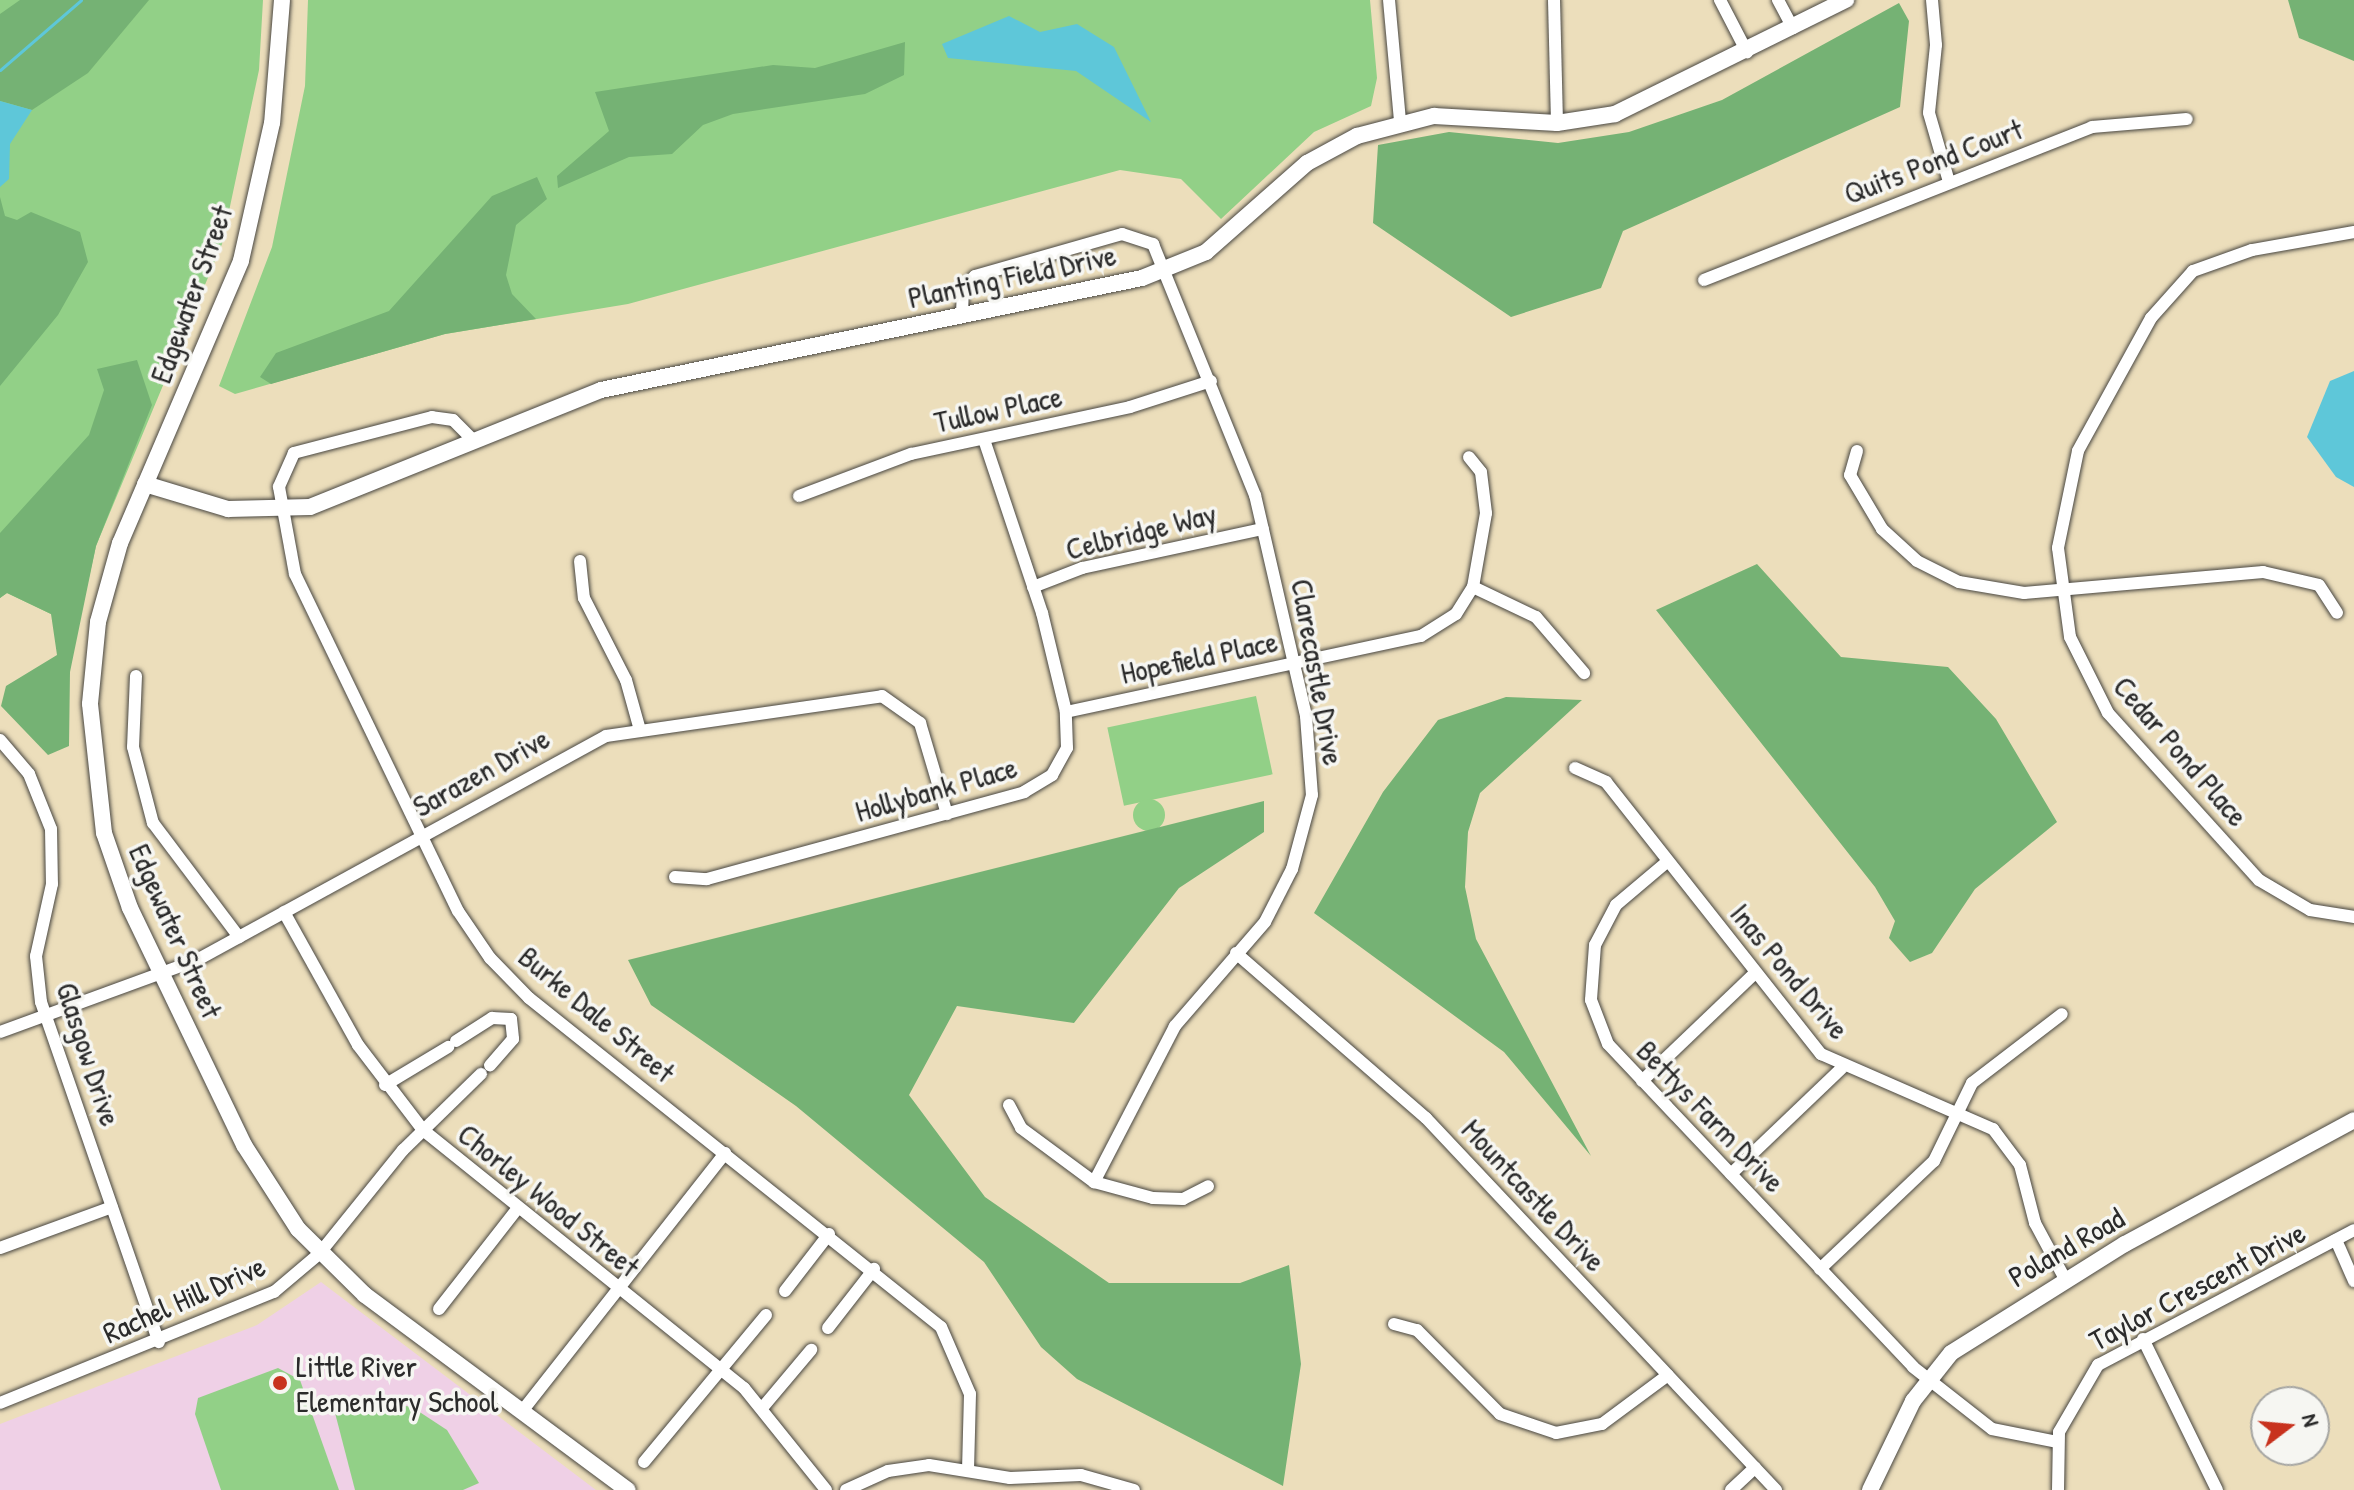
<!DOCTYPE html>
<style>
body{margin:0}
#map{position:relative;width:2354px;height:1490px;overflow:hidden;background:#ecdebb;font-family:"Patrick Hand",sans-serif}
div>[style]{position:absolute}
[style*='--x']{left:calc(var(--x)*1px);top:calc(var(--y)*1px);width:calc(var(--w)*1px);rotate:calc(var(--a)*1deg)}
.built>*{inset:0;background:#efd0e6}
.green>*{inset:0;background:#92d087;transform-origin:0 0}
.round{border-radius:50%}
.forest>*{inset:0;background:#75b274}
.water>*{inset:0;background:#5ec7d9}
.stream>*{height:3px;margin:-1.5px;padding:0 1.5px;transform-origin:1.5px;border-radius:1.5px;background:#5ec7d9}
.roads{filter:drop-shadow(0 0 2px #484641) drop-shadow(0 0 2px #484641)}
.street>*{height:12px;margin:-6px;padding:0 6px;transform-origin:6px;border-radius:6px;background:#fff}
.secondary>*{height:16px;margin:-8px;padding:0 8px;transform-origin:8px;border-radius:8px;background:#fff}
.dots>*{width:22px;height:22px;translate:-50% -50%;box-sizing:border-box;border:4px solid #f6f6f2;border-radius:50%}
span{translate:-50% -50%;white-space:nowrap;text-align:center;line-height:1.15;-webkit-text-stroke:7px #f6f6f2;paint-order:stroke}
.street-label{font-size:30px;color:#2b2b2b}
.poi-label{font-size:30px;color:#2b2b2b}
.left{translate:0 -50%;text-align:left}
.north{position:absolute;left:2250px;top:1386px;width:80px;height:80px;box-sizing:border-box;background:#f6f6f2;border:2px solid #a5a5a2;border-radius:50%;rotate:74deg;font-size:22px;font-weight:700;line-height:32px;text-align:center;color:#2b2b2b}
.north::after{content:'';display:block;margin:auto;width:28px;height:36px;background:#c8321e;clip-path:polygon(50% 0,100% 100%,50% 72%,0 100%)}
</style>
<div id="map">
<div class="built">
<div style="clip-path:polygon(321px 1282px,596px 1490px,0 1490px,0 1424px,257px 1325px)"></div>
</div>
<div class="green">
<div style="clip-path:polygon(0 0,263px 0,259px 70px,222px 244px,96px 546px,78px 627px,7px 593px,0 598px)"></div>
<div style="clip-path:polygon(308px 0,1370px 0,1377px 78px,1371px 106px,1314px 132px,1221px 219px,1181px 179px,1120px 170px,628px 304px,445px 334px,235px 394px,219px 386px,272px 247px,305px 86px)"></div>
<div style="left:1256px;top:696px;width:80px;height:152px;rotate:78deg"></div>
<div class="round" style="left:1133px;top:799px;width:32px;height:32px"></div>
<div style="clip-path:polygon(278px 1368px,300px 1380px,339px 1490px,221px 1490px,195px 1414px,198px 1398px)"></div>
<div style="clip-path:polygon(381px 1402px,412px 1407px,447px 1430px,479px 1483px,463px 1490px,355px 1490px,334px 1409px)"></div>
</div>
<div class="forest">
<div style="clip-path:polygon(20px 0,149px 0,88px 73px,32px 110px,0 101px,0 14px)"></div>
<div style="clip-path:polygon(2288px 0,2354px 0,2354px 61px,2299px 38px)"></div>
<div style="clip-path:polygon(1899px 3px,1909px 21px,1900px 107px,1623px 231px,1601px 288px,1511px 317px,1373px 223px,1378px 145px,1449px 132px,1558px 143px,1629px 132px,1722px 100px)"></div>
<div style="clip-path:polygon(905px 42px,904px 75px,865px 94px,733px 114px,703px 125px,672px 154px,629px 157px,558px 188px,557px 176px,609px 131px,595px 92px,773px 65px,815px 68px)"></div>
<div style="clip-path:polygon(537px 177px,547px 199px,516px 225px,506px 275px,512px 294px,536px 319px,445px 334px,271px 384px,260px 377px,276px 353px,389px 311px,492px 196px)"></div>
<div style="clip-path:polygon(0 197px,5px 216px,17px 220px,31px 212px,80px 232px,88px 262px,58px 315px,0 386px)"></div>
<div style="clip-path:polygon(137px 360px,152px 405px,96px 546px,70px 672px,69px 746px,48px 755px,1px 706px,6px 686px,57px 655px,51px 614px,7px 593px,0 598px,0 533px,89px 435px,104px 390px,97px 369px)"></div>
<div style="clip-path:polygon(1757px 564px,1841px 657px,1948px 667px,1996px 719px,2057px 822px,1975px 889px,1932px 953px,1910px 962px,1889px 938px,1895px 921px,1875px 887px,1656px 610px)"></div>
<div style="clip-path:polygon(1506px 697px,1582px 700px,1480px 793px,1468px 832px,1465px 887px,1476px 939px,1591px 1156px,1504px 1052px,1314px 913px,1383px 792px,1438px 720px)"></div>
<div style="clip-path:polygon(1264px 801px,1264px 832px,1179px 888px,1074px 1023px,957px 1006px,909px 1095px,985px 1197px,1109px 1283px,1240px 1283px,1289px 1265px,1301px 1364px,1283px 1486px,1077px 1379px,1041px 1347px,984px 1262px,796px 1106px,651px 1005px,628px 960px)"></div>
</div>
<div class="water">
<div style="clip-path:polygon(1009px 16px,1040px 32px,1077px 24px,1114px 47px,1151px 122px,1076px 71px,948px 58px,942px 44px)"></div>
<div style="clip-path:polygon(0 101px,32px 110px,10px 144px,9px 179px,0 187px)"></div>
<div style="clip-path:polygon(2354px 371px,2354px 487px,2336px 477px,2307px 437px,2330px 381px)"></div>
</div>
<div class="stream">
<div style="--x:0;--y:70;--w:107;--a:-40.8"></div>
</div>
<div class="roads">
<div class="street">
<div style="--x:1389;--y:0;--w:122;--a:84.8"></div>
<div style="--x:1554;--y:0;--w:123;--a:88.6"></div>
<div style="--x:1720;--y:0;--w:59;--a:62.6"></div>
<div style="--x:1778;--y:0;--w:32;--a:62"></div>
<div style="--x:1932;--y:0;--w:45;--a:84.9"></div>
<div style="--x:1936;--y:45;--w:68;--a:95.9"></div>
<div style="--x:1929;--y:113;--w:72;--a:73.8"></div>
<div style="--x:2354;--y:232;--w:104;--a:170"></div>
<div style="--x:2252;--y:250;--w:63;--a:160.4"></div>
<div style="--x:2193;--y:271;--w:63;--a:131.8"></div>
<div style="--x:2151;--y:318;--w:152;--a:118.8"></div>
<div style="--x:2078;--y:451;--w:99;--a:101.7"></div>
<div style="--x:2058;--y:548;--w:90;--a:82.3"></div>
<div style="--x:2070;--y:637;--w:85;--a:63.4"></div>
<div style="--x:2108;--y:713;--w:225;--a:47.9"></div>
<div style="--x:2259;--y:880;--w:59;--a:30.5"></div>
<div style="--x:2310;--y:910;--w:45;--a:9"></div>
<div style="--x:1704;--y:280;--w:417;--a:-21.5"></div>
<div style="--x:2092;--y:127;--w:95;--a:-4.8"></div>
<div style="--x:962;--y:315;--w:27;--a:-88"></div>
<div style="--x:963;--y:288;--w:17;--a:-45"></div>
<div style="--x:975;--y:276;--w:153;--a:-15.9"></div>
<div style="--x:1122;--y:234;--w:33;--a:18"></div>
<div style="--x:1153;--y:244;--w:271;--a:67.9"></div>
<div style="--x:1255;--y:495;--w:227;--a:77"></div>
<div style="--x:1306;--y:716;--w:79;--a:85.7"></div>
<div style="--x:1312;--y:795;--w:77;--a:105.1"></div>
<div style="--x:1292;--y:869;--w:59;--a:117"></div>
<div style="--x:1265;--y:922;--w:138;--a:130.9"></div>
<div style="--x:1175;--y:1026;--w:176;--a:117.4"></div>
<div style="--x:475;--y:442;--w:31;--a:-135"></div>
<div style="--x:453;--y:420;--w:21;--a:-172"></div>
<div style="--x:432;--y:417;--w:143;--a:165.4"></div>
<div style="--x:294;--y:453;--w:37;--a:114"></div>
<div style="--x:279;--y:487;--w:88;--a:79.6"></div>
<div style="--x:295;--y:574;--w:374;--a:64.2"></div>
<div style="--x:458;--y:911;--w:57;--a:55.8"></div>
<div style="--x:490;--y:958;--w:56;--a:45.7"></div>
<div style="--x:529;--y:998;--w:527;--a:38.61"></div>
<div style="--x:941;--y:1327;--w:73;--a:66.6"></div>
<div style="--x:970;--y:1394;--w:76;--a:91.5"></div>
<div style="--x:1857;--y:451;--w:25;--a:106"></div>
<div style="--x:1850;--y:475;--w:63;--a:59.3"></div>
<div style="--x:1882;--y:529;--w:47;--a:42.4"></div>
<div style="--x:1917;--y:561;--w:47;--a:26.6"></div>
<div style="--x:1959;--y:582;--w:66;--a:9.6"></div>
<div style="--x:2024;--y:593;--w:240;--a:-5"></div>
<div style="--x:2263;--y:572;--w:57;--a:13.1"></div>
<div style="--x:2319;--y:585;--w:33;--a:57"></div>
<div style="--x:799;--y:496;--w:120;--a:-20.6"></div>
<div style="--x:911;--y:454;--w:224;--a:-12.1"></div>
<div style="--x:1130;--y:407;--w:85;--a:-17.8"></div>
<div style="--x:580;--y:561;--w:37;--a:84"></div>
<div style="--x:584;--y:598;--w:92;--a:62.9"></div>
<div style="--x:626;--y:680;--w:52;--a:74.4"></div>
<div style="--x:1033;--y:587;--w:53;--a:-21.2"></div>
<div style="--x:1082;--y:568;--w:185;--a:-12.2"></div>
<div style="--x:1473;--y:587;--w:70;--a:25.5"></div>
<div style="--x:1536;--y:617;--w:74;--a:49.4"></div>
<div style="--x:136;--y:676;--w:71;--a:92.4"></div>
<div style="--x:133;--y:747;--w:79;--a:75.3"></div>
<div style="--x:153;--y:823;--w:143;--a:53"></div>
<div style="--x:1066;--y:712;--w:363;--a:-12.1"></div>
<div style="--x:1421;--y:636;--w:41;--a:-32.2"></div>
<div style="--x:1456;--y:614;--w:32;--a:-58"></div>
<div style="--x:1473;--y:587;--w:75;--a:-80"></div>
<div style="--x:1486;--y:513;--w:41;--a:-97"></div>
<div style="--x:1481;--y:472;--w:19;--a:-129"></div>
<div style="--x:0;--y:740;--w:45;--a:49.5"></div>
<div style="--x:29;--y:774;--w:59;--a:68.2"></div>
<div style="--x:51;--y:829;--w:55;--a:89"></div>
<div style="--x:52;--y:884;--w:74;--a:102.5"></div>
<div style="--x:36;--y:956;--w:46;--a:83.8"></div>
<div style="--x:41;--y:1002;--w:360;--a:70.9"></div>
<div style="--x:1575;--y:768;--w:34;--a:24"></div>
<div style="--x:1606;--y:782;--w:347;--a:51.7"></div>
<div style="--x:1821;--y:1054;--w:188;--a:23.6"></div>
<div style="--x:1993;--y:1129;--w:45;--a:53.1"></div>
<div style="--x:2020;--y:1165;--w:60;--a:75.5"></div>
<div style="--x:2035;--y:1223;--w:64;--a:61.8"></div>
<div style="--x:1668;--y:861;--w:68;--a:139.8"></div>
<div style="--x:1616;--y:905;--w:45;--a:117.7"></div>
<div style="--x:1595;--y:945;--w:55;--a:94.2"></div>
<div style="--x:1591;--y:1000;--w:47;--a:68.9"></div>
<div style="--x:1608;--y:1044;--w:444;--a:46.6"></div>
<div style="--x:1913;--y:1367;--w:100;--a:38.1"></div>
<div style="--x:1992;--y:1429;--w:66;--a:11.3"></div>
<div style="--x:675;--y:877;--w:32;--a:4"></div>
<div style="--x:707;--y:879;--w:329;--a:-15.3"></div>
<div style="--x:1024;--y:792;--w:33;--a:-31"></div>
<div style="--x:1052;--y:775;--w:31;--a:-61"></div>
<div style="--x:1067;--y:748;--w:36;--a:-92"></div>
<div style="--x:1066;--y:712;--w:102;--a:-103.6"></div>
<div style="--x:1042;--y:613;--w:182;--a:-108.5"></div>
<div style="--x:284;--y:912;--w:152;--a:60.9"></div>
<div style="--x:358;--y:1045;--w:107;--a:52.6"></div>
<div style="--x:423;--y:1130;--w:412;--a:38.8"></div>
<div style="--x:744;--y:1388;--w:131;--a:51.2"></div>
<div style="--x:1236;--y:953;--w:252;--a:41"></div>
<div style="--x:1426;--y:1118;--w:511;--a:46.75"></div>
<div style="--x:0;--y:1032;--w:210;--a:-20.1"></div>
<div style="--x:197;--y:960;--w:466;--a:-28.7"></div>
<div style="--x:606;--y:736;--w:279;--a:-8.2"></div>
<div style="--x:882;--y:696;--w:47;--a:35.4"></div>
<div style="--x:920;--y:723;--w:95;--a:73.5"></div>
<div style="--x:456;--y:1041;--w:43;--a:-32.6"></div>
<div style="--x:492;--y:1018;--w:19;--a:3"></div>
<div style="--x:511;--y:1019;--w:20;--a:84"></div>
<div style="--x:513;--y:1039;--w:35;--a:131"></div>
<div style="--x:1642;--y:1081;--w:156;--a:-43.7"></div>
<div style="--x:385;--y:1085;--w:74;--a:-31.1"></div>
<div style="--x:1009;--y:1105;--w:26;--a:62"></div>
<div style="--x:1021;--y:1128;--w:91;--a:36.5"></div>
<div style="--x:1094;--y:1182;--w:61;--a:15.2"></div>
<div style="--x:1153;--y:1198;--w:30;--a:2"></div>
<div style="--x:1183;--y:1199;--w:28;--a:-27"></div>
<div style="--x:1731;--y:1174;--w:153;--a:-43.7"></div>
<div style="--x:2336;--y:1240;--w:45;--a:66.3"></div>
<div style="--x:0;--y:1248;--w:119;--a:-20.1"></div>
<div style="--x:1820;--y:1269;--w:157;--a:-43.5"></div>
<div style="--x:1934;--y:1161;--w:87;--a:-64"></div>
<div style="--x:1972;--y:1083;--w:113;--a:-37.5"></div>
<div style="--x:785;--y:1291;--w:72;--a:-52.3"></div>
<div style="--x:439;--y:1309;--w:127;--a:-52"></div>
<div style="--x:1394;--y:1324;--w:24;--a:15"></div>
<div style="--x:1417;--y:1330;--w:118;--a:45.3"></div>
<div style="--x:1500;--y:1414;--w:59;--a:18.7"></div>
<div style="--x:1556;--y:1433;--w:47;--a:-11.1"></div>
<div style="--x:1602;--y:1424;--w:82;--a:-36.6"></div>
<div style="--x:828;--y:1328;--w:75;--a:-52.1"></div>
<div style="--x:2143;--y:1339;--w:168;--a:63.9"></div>
<div style="--x:0;--y:1403;--w:296;--a:-22.1"></div>
<div style="--x:274;--y:1292;--w:59;--a:-40.2"></div>
<div style="--x:319;--y:1254;--w:134;--a:-51.1"></div>
<div style="--x:403;--y:1150;--w:109;--a:-44.3"></div>
<div style="--x:763;--y:1407;--w:75;--a:-49.9"></div>
<div style="--x:523;--y:1410;--w:327;--a:-51.8"></div>
<div style="--x:644;--y:1462;--w:191;--a:-50.3"></div>
<div style="--x:846;--y:1490;--w:46;--a:-24.3"></div>
<div style="--x:888;--y:1471;--w:41;--a:-8.3"></div>
<div style="--x:929;--y:1465;--w:82;--a:9.1"></div>
<div style="--x:1010;--y:1478;--w:71;--a:-2.4"></div>
<div style="--x:1081;--y:1475;--w:55;--a:15.8"></div>
<div style="--x:1731;--y:1490;--w:33;--a:-43"></div>
<div style="--x:2058;--y:1490;--w:58;--a:-89"></div>
<div style="--x:2059;--y:1432;--w:78;--a:-59.8"></div>
<div style="--x:2098;--y:1365;--w:289;--a:-27.8"></div>
</div>
<div class="secondary">
<div style="--x:282;--y:0;--w:123;--a:94.6"></div>
<div style="--x:272;--y:123;--w:141;--a:102.7"></div>
<div style="--x:241;--y:261;--w:307;--a:113.2"></div>
<div style="--x:120;--y:543;--w:82;--a:105.6"></div>
<div style="--x:98;--y:622;--w:82;--a:95.6"></div>
<div style="--x:90;--y:704;--w:130;--a:83.8"></div>
<div style="--x:104;--y:833;--w:79;--a:70.9"></div>
<div style="--x:130;--y:908;--w:263;--a:64.3"></div>
<div style="--x:244;--y:1145;--w:100;--a:57.3"></div>
<div style="--x:298;--y:1229;--w:94;--a:44.6"></div>
<div style="--x:365;--y:1295;--w:327;--a:36.6"></div>
<div style="--x:145;--y:484;--w:87;--a:16.8"></div>
<div style="--x:228;--y:509;--w:82;--a:-1.4"></div>
<div style="--x:310;--y:507;--w:314;--a:-21.9"></div>
<div style="--x:601;--y:390;--w:552;--a:-11.7"></div>
<div style="--x:1142;--y:278;--w:69;--a:-22.1"></div>
<div style="--x:1206;--y:252;--w:135;--a:-41.4"></div>
<div style="--x:1307;--y:163;--w:57;--a:-28.4"></div>
<div style="--x:1357;--y:136;--w:80;--a:-14.6"></div>
<div style="--x:1434;--y:116;--w:123;--a:3.3"></div>
<div style="--x:1557;--y:123;--w:59;--a:-8.8"></div>
<div style="--x:1615;--y:114;--w:258;--a:-26.3"></div>
<div style="--x:1870;--y:1490;--w:99;--a:-64.2"></div>
<div style="--x:1913;--y:1401;--w:61;--a:-51.6"></div>
<div style="--x:1951;--y:1353;--w:205;--a:-32.1"></div>
<div style="--x:2125;--y:1244;--w:260;--a:-28.4"></div>
</div>
</div>
<div class="dots">
<div style="left:280px;top:1383px;background:#c8321e"></div>
</div>
<div class="street-label">
<span style="left:1933px;top:161px;rotate:-21deg">Quits Pond Court</span>
<span style="left:1012px;top:276px;rotate:-12deg">Planting Field Drive</span>
<span style="left:191px;top:294px;rotate:-70deg">Edgewater Street</span>
<span style="left:998px;top:409px;rotate:-12deg">Tullow Place</span>
<span style="left:1141px;top:531px;rotate:-14deg">Celbridge Way</span>
<span style="left:1199px;top:657px;rotate:-12deg">Hopefield Place</span>
<span style="left:1318px;top:672px;rotate:80deg">Clarecastle Drive</span>
<span style="left:2181px;top:751px;rotate:49deg">Cedar Pond Place</span>
<span style="left:481px;top:772px;rotate:-29deg">Sarazen Drive</span>
<span style="left:936px;top:789px;rotate:-16deg">Hollybank Place</span>
<span style="left:176px;top:931px;rotate:66deg">Edgewater Street</span>
<span style="left:1790px;top:971px;rotate:50deg">Inas Pond Drive</span>
<span style="left:597px;top:1014px;rotate:40deg">Burke Dale Street</span>
<span style="left:89px;top:1054px;rotate:72deg">Glasgow Drive</span>
<span style="left:1711px;top:1116px;rotate:46deg">Bettys Farm Drive</span>
<span style="left:1534px;top:1195px;rotate:47deg">Mountcastle Drive</span>
<span style="left:549px;top:1200px;rotate:39deg">Chorley Wood Street</span>
<span style="left:2066px;top:1247px;rotate:-30deg">Poland Road</span>
<span style="left:2197px;top:1286px;rotate:-28deg">Taylor Crescent Drive</span>
<span style="left:184px;top:1299px;rotate:-24deg">Rachel Hill Drive</span>
</div>
<div class="poi-label">
<span class="left" style="left:296px;top:1383px">Little River<br>Elementary School</span>
</div>
<div class="north">N</div>
</div>
